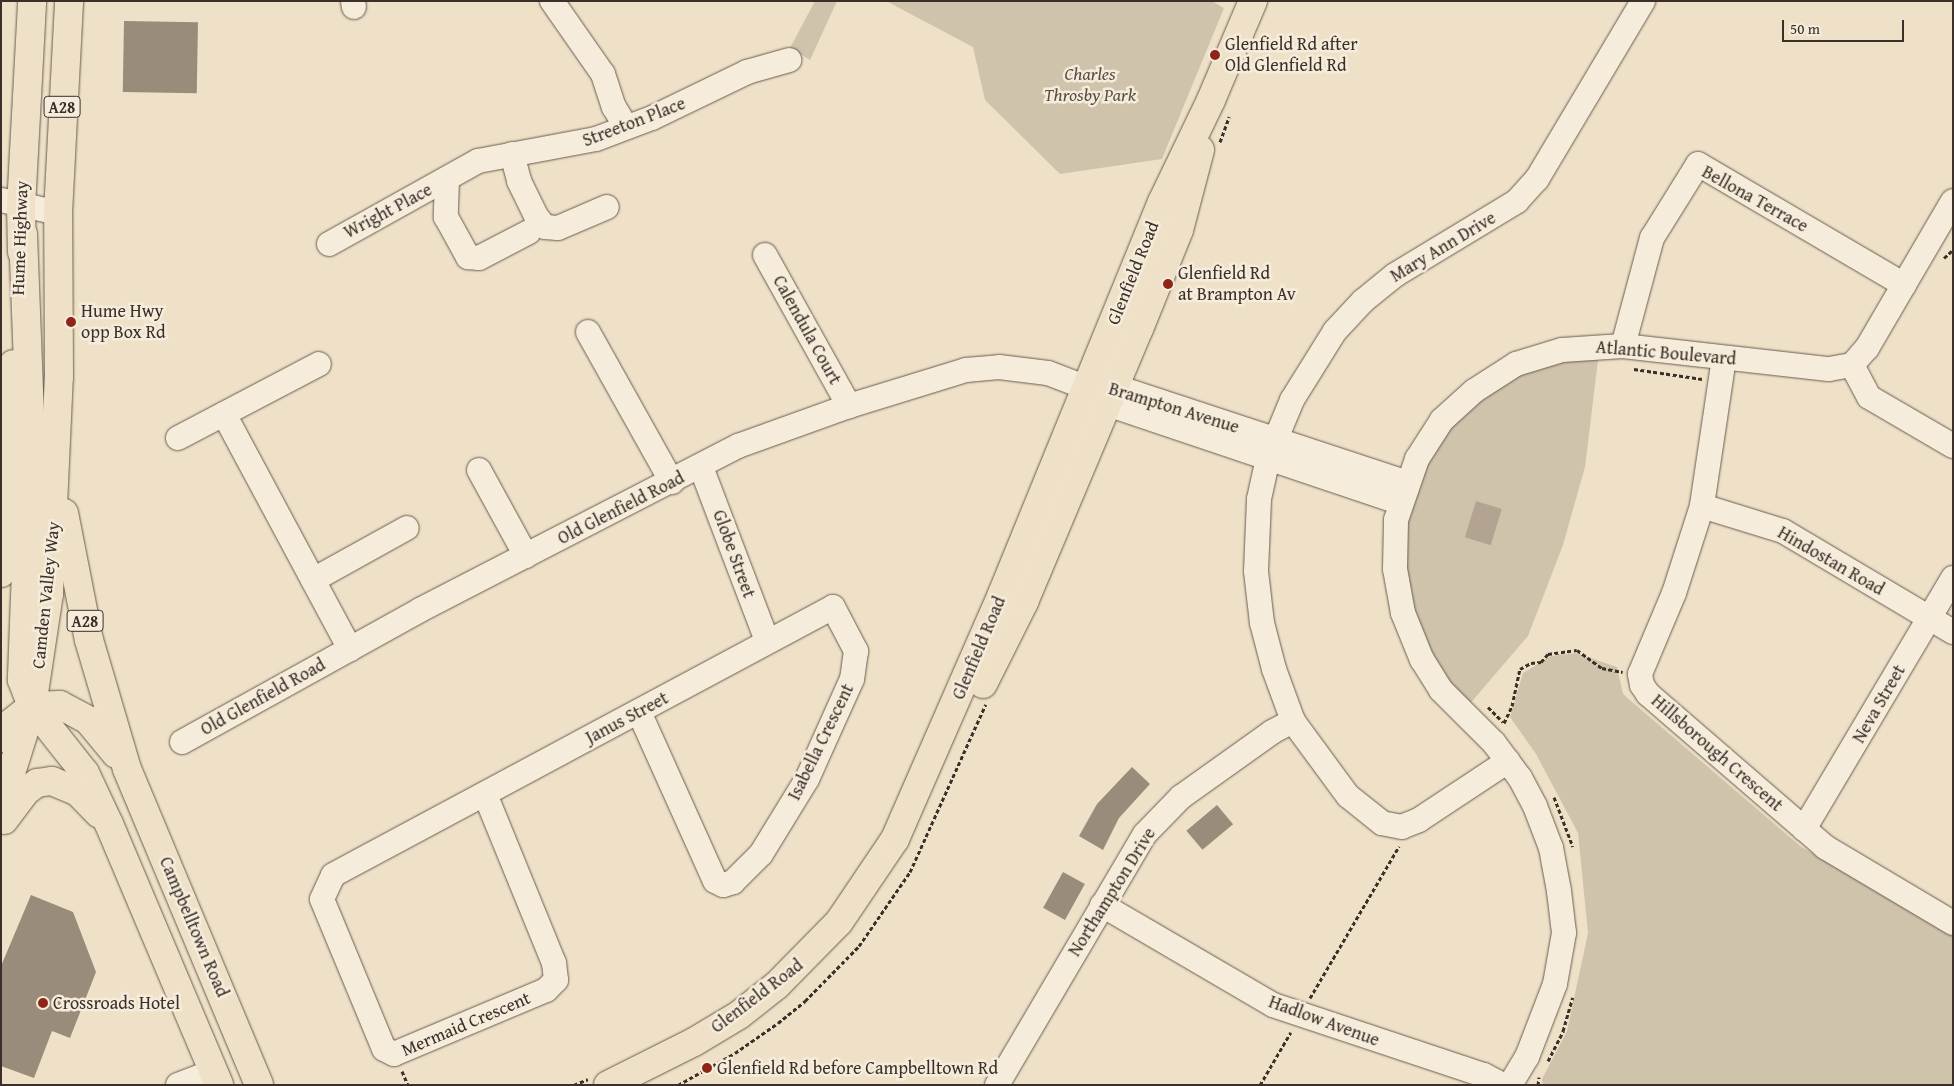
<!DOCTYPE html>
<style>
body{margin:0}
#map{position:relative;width:1954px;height:1086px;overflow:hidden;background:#efe1c7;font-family:"Gentium Book Plus",serif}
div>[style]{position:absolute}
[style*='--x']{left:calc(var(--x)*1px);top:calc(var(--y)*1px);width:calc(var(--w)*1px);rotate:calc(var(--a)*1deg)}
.green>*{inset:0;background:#d0c3ac}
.water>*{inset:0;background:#b2a491;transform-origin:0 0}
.building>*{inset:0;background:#998c7b;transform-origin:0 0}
.path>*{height:3px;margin-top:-1.5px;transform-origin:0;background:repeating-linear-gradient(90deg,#3b2f29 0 4px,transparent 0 6.5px)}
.roads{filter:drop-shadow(0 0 1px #685c50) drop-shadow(0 0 1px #685c50)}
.minor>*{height:24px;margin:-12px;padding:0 12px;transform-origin:12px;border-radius:12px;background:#f5ecdb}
.major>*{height:28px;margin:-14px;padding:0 14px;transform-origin:14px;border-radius:14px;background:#efe1c7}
.highway>*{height:28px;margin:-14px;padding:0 14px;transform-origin:14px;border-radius:14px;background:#efe1c7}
.dots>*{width:14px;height:14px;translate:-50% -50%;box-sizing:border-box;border:2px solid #f5ecdb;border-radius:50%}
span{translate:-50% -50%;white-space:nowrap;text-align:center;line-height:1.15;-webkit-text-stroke:5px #f5ecdb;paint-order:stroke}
.shield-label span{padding:1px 4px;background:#f5ecdb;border:1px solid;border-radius:4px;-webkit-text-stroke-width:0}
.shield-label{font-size:16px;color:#3b2f29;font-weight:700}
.poi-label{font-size:18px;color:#3b2f29}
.left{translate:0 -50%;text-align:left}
.park-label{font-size:18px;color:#594d43;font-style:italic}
.street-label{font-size:18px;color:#3b2f29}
.frame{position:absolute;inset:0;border:2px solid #3b2f29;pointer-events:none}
.scale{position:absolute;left:1782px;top:20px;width:122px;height:22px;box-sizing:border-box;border:2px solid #3b2f29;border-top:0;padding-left:6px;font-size:15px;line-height:18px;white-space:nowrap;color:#3b2f29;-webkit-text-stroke:4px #f5ecdb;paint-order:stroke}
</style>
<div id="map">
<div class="green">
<div style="clip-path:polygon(815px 1px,837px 1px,810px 60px,790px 48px)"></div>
<div style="clip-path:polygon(886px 1px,1212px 1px,1224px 8px,1162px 159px,1060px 174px,985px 100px,973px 47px)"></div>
<div style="clip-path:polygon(1599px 352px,1585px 467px,1563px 545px,1528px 636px,1468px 706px,1443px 678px,1417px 637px,1404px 587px,1407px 523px,1421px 474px,1460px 413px,1519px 370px)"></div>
<div style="clip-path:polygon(1576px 653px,1617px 667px,1623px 694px,1800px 846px,1953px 936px,1953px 1085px,1543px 1085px,1542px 1079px,1567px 1031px,1588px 933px,1578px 833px,1536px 754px,1510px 717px,1523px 673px,1551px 656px)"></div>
</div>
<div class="water">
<div style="left:1476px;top:501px;width:27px;height:38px;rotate:17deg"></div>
</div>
<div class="building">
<div style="left:124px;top:21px;width:74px;height:71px;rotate:1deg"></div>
<div style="clip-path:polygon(1132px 767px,1150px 784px,1119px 818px,1103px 850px,1079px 836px,1097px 804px)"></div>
<div style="left:1217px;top:805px;width:25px;height:40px;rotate:50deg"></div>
<div style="left:1063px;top:872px;width:25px;height:41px;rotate:29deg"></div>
<div style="clip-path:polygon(31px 895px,73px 912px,96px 972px,70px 1038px,52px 1031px,34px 1078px,1px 1066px,1px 966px)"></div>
</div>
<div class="path">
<div style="--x:1220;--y:142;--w:27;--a:-70"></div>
<div style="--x:1944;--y:258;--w:12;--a:-42"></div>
<div style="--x:1634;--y:369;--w:69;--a:8.4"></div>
<div style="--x:1488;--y:707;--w:21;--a:45"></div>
<div style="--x:1504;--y:723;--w:19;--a:-65"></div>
<div style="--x:1512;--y:706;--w:38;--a:-78"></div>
<div style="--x:1520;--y:669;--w:13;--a:-29"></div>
<div style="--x:1531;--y:663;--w:10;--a:-6"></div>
<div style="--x:1541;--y:662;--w:11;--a:-49"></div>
<div style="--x:1548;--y:654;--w:29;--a:-8"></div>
<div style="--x:1577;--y:650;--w:31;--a:36"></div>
<div style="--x:1602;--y:668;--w:21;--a:11"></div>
<div style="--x:1554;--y:797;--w:53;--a:69.2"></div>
<div style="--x:1310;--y:998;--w:176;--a:-59.6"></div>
<div style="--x:1548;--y:1061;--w:34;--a:-63"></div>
<div style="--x:1563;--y:1031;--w:35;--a:-74"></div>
<div style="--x:402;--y:1071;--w:15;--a:67"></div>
<div style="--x:574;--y:1085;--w:15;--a:-23"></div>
<div style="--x:678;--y:1085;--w:65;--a:-29.3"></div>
<div style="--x:735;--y:1053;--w:52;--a:-34.9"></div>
<div style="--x:778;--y:1023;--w:35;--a:-39"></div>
<div style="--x:805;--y:1001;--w:77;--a:-45.5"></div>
<div style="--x:859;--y:946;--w:90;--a:-55.4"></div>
<div style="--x:910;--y:872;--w:184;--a:-65.7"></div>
<div style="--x:1260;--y:1085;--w:61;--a:-59.7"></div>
<div style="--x:1538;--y:1085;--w:8;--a:-83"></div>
</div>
<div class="roads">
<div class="minor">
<div style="--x:353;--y:1;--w:6;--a:81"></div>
<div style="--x:552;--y:1;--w:89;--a:55.1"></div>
<div style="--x:603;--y:74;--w:35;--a:72"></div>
<div style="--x:614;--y:107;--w:23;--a:59"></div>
<div style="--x:512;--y:154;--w:28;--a:75"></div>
<div style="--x:519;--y:181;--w:39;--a:64"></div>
<div style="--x:536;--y:216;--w:14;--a:51"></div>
<div style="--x:545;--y:227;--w:13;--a:4"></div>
<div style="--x:558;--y:228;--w:53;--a:-23.2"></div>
<div style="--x:447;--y:179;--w:38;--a:92"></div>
<div style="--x:446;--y:217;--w:46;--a:61.2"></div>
<div style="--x:468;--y:257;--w:11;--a:5"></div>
<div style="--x:479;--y:258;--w:56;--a:-27.5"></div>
<div style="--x:1;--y:200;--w:58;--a:12.8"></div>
<div style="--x:329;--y:244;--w:171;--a:-29.1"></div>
<div style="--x:478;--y:161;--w:120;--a:-10.6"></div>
<div style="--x:596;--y:139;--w:60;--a:-20.6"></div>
<div style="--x:652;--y:118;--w:106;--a:-25.8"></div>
<div style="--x:747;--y:72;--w:44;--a:-15.9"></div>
<div style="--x:765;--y:255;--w:173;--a:60.9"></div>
<div style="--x:588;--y:332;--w:172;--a:60.8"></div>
<div style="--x:1623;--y:346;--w:112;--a:-75"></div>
<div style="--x:1652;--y:238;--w:87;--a:-58.1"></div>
<div style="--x:1698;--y:164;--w:239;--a:30.4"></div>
<div style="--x:1724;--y:358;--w:150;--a:98.5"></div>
<div style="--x:1702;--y:506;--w:91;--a:107.8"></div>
<div style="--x:1674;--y:593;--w:88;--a:112.8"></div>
<div style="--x:1640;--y:674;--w:11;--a:80"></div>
<div style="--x:1642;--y:685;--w:11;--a:56"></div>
<div style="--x:1648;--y:694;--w:234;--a:40.8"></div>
<div style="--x:1825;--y:847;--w:149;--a:30.7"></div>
<div style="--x:1852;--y:365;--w:36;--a:62"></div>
<div style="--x:1869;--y:397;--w:97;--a:30.3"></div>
<div style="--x:1096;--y:387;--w:14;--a:-8"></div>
<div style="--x:1110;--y:385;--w:314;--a:18.2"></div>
<div style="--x:224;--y:414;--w:267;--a:61.8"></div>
<div style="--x:178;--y:438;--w:159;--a:-27.7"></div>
<div style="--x:701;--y:467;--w:186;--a:69.2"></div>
<div style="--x:479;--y:470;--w:98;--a:61.3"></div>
<div style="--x:1702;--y:506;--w:85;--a:17.2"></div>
<div style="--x:1783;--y:531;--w:198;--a:30.7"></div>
<div style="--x:313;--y:580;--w:107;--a:-29"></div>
<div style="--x:182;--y:742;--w:272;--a:-29"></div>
<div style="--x:420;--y:610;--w:358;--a:-27.3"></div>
<div style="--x:738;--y:446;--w:118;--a:-19.8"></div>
<div style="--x:849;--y:406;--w:122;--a:-17.1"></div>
<div style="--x:966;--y:370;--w:33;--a:-5"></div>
<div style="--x:999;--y:367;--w:49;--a:7"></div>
<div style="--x:1048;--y:373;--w:42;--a:21"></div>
<div style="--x:1087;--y:388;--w:26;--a:39"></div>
<div style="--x:1107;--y:404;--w:310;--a:18.6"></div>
<div style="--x:1508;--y:761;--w:107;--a:146.5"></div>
<div style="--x:1419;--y:820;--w:18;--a:158"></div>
<div style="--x:1402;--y:827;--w:20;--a:-169"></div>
<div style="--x:1382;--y:823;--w:43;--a:-141.5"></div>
<div style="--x:1348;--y:796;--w:93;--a:-126.3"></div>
<div style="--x:1293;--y:721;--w:55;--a:-110.1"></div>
<div style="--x:1274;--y:669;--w:48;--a:-104.6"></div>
<div style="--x:1262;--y:623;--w:52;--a:-96.6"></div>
<div style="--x:1256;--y:571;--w:72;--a:-87.6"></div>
<div style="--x:1259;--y:499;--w:42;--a:-77.6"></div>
<div style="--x:1268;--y:458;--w:63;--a:-67.5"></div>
<div style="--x:1292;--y:400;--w:81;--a:-58.1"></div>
<div style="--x:1335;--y:331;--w:41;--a:-47"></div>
<div style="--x:1363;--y:301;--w:41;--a:-39.1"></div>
<div style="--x:1395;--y:275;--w:143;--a:-31.2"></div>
<div style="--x:1517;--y:201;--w:30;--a:-48"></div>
<div style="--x:1537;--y:179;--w:207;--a:-59.2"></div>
<div style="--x:485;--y:794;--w:183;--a:67.8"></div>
<div style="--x:554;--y:963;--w:17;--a:83"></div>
<div style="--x:556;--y:980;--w:14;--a:135"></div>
<div style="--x:546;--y:990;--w:165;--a:157.2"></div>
<div style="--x:394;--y:1054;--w:11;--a:-153"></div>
<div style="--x:384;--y:1049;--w:162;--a:-112.5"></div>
<div style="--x:322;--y:899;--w:26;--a:-65"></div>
<div style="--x:333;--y:875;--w:567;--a:-28.19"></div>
<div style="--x:833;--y:607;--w:50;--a:62.4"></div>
<div style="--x:856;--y:651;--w:28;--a:98"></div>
<div style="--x:852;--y:679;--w:110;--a:114.2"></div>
<div style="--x:807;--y:779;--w:88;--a:121.5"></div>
<div style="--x:761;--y:854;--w:40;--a:135"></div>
<div style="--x:733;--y:882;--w:10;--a:163"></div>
<div style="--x:723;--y:885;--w:9;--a:-153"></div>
<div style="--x:715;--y:881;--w:185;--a:-114.2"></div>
<div style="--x:1804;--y:829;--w:292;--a:-59.3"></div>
<div style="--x:1102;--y:905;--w:198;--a:30.3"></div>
<div style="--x:1273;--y:1005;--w:222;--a:18.4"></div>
<div style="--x:1484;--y:1075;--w:21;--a:28"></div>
<div style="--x:178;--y:1085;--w:39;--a:-21"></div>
<div style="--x:997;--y:1085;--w:291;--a:-59.5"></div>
<div style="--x:1145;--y:834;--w:52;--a:-45.8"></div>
<div style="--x:1181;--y:797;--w:112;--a:-35.5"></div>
<div style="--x:1272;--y:732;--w:24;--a:-28"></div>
<div style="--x:1510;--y:1085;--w:33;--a:-59"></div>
<div style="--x:1527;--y:1057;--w:78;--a:-69"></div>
<div style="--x:1555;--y:984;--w:52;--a:-80"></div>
<div style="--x:1564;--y:933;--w:42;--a:-96.8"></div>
<div style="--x:1559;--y:891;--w:44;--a:-100.5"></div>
<div style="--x:1551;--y:848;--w:45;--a:-110.9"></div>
<div style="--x:1535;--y:806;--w:32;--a:-118"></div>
<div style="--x:1520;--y:778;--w:44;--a:-126.6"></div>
<div style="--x:1494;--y:743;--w:75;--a:-135"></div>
<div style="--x:1441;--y:690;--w:36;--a:-122"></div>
<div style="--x:1422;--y:660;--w:51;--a:-112"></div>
<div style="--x:1403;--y:613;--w:45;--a:-100.3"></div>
<div style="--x:1395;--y:569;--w:49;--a:-88.8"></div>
<div style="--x:1396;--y:520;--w:65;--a:-71"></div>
<div style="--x:1417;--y:459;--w:46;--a:-57.3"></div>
<div style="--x:1442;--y:420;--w:43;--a:-42.2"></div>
<div style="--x:1474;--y:391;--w:50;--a:-32.7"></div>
<div style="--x:1516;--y:364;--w:48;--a:-16.9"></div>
<div style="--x:1562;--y:350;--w:61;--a:-3.8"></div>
<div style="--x:1623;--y:346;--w:207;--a:6.4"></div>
<div style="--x:1829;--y:369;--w:23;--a:-10"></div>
<div style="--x:1852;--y:365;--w:23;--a:-49"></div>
<div style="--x:1867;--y:348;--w:170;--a:-59.7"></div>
</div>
<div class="major">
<div style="--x:983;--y:684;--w:92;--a:-63.4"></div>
<div style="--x:1024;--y:602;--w:296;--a:-67.2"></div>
<div style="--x:1139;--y:329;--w:107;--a:-68"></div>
<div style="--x:1179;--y:230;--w:83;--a:-75.3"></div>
<div style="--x:127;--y:769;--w:342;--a:67.3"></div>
<div style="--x:109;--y:824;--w:283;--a:67.1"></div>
<div style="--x:608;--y:1085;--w:96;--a:-26.6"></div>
<div style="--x:694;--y:1042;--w:52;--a:-31"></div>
<div style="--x:739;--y:1015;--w:48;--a:-38.3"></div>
<div style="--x:777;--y:985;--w:88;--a:-45.5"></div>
<div style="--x:839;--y:922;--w:100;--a:-56"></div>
<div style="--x:895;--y:839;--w:267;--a:-66.4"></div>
<div style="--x:1002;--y:594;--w:423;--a:-67.8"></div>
<div style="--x:1162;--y:202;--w:113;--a:-64.3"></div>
<div style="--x:1211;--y:100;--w:108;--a:-67"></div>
</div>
<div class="highway">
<div style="--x:23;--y:234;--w:207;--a:87.8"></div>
<div style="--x:31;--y:441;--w:239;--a:92.2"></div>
<div style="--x:22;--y:680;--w:28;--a:69"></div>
<div style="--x:32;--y:706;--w:85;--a:51.7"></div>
<div style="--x:85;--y:773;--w:56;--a:64.8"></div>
<div style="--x:22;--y:252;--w:45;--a:-91.3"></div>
<div style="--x:21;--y:207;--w:206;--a:-86.9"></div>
<div style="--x:64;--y:513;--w:129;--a:78.9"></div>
<div style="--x:89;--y:640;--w:134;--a:73.6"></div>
<div style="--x:1;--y:573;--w:209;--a:-86.7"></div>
<div style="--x:1;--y:738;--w:17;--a:-57"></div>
<div style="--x:10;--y:724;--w:28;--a:-39"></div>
<div style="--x:32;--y:706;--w:28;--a:-2"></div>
<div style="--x:60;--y:705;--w:32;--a:28"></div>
<div style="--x:88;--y:720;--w:44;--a:50.5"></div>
<div style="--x:1;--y:805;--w:104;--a:-72.6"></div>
<div style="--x:32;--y:706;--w:113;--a:-81.4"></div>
<div style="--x:49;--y:594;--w:217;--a:-87.4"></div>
<div style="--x:59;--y:377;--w:164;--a:-90.3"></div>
<div style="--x:58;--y:213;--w:212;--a:-87"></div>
<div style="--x:4;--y:820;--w:36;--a:-53"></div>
<div style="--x:26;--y:791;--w:14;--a:-36"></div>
<div style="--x:37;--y:783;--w:15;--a:-8"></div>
<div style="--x:52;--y:781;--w:28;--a:23"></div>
<div style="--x:78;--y:792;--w:30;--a:46"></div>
</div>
</div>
<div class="dots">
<div style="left:1215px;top:55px;background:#8f2418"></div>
<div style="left:1168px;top:284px;background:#8f2418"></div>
<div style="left:71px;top:322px;background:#8f2418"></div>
<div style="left:43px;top:1003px;background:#8f2418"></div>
<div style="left:707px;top:1068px;background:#8f2418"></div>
</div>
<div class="shield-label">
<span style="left:62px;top:107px">A28</span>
<span style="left:85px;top:621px">A28</span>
</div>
<div class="poi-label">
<span class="left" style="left:1225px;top:55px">Glenfield Rd after<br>Old Glenfield Rd</span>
<span class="left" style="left:1178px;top:284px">Glenfield Rd<br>at Brampton Av</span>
<span class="left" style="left:81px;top:322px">Hume Hwy<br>opp Box Rd</span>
<span class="left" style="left:53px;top:1003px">Crossroads Hotel</span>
<span class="left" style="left:717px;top:1068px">Glenfield Rd before Campbelltown Rd</span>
</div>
<div class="park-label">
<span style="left:1090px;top:85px">Charles<br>Throsby Park</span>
</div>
<div class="street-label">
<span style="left:634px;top:122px;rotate:-21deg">Streeton Place</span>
<span style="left:1755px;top:199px;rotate:29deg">Bellona Terrace</span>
<span style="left:388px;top:211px;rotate:-28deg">Wright Place</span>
<span style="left:20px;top:238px;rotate:-88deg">Hume Highway</span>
<span style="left:1443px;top:247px;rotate:-31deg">Mary Ann Drive</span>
<span style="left:1133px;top:273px;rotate:-68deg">Glenfield Road</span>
<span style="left:807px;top:330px;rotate:61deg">Calendula Court</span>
<span style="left:1666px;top:353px;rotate:5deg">Atlantic Boulevard</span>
<span style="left:1174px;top:408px;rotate:17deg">Brampton Avenue</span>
<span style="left:621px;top:508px;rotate:-27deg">Old Glenfield Road</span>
<span style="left:734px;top:554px;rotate:70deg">Globe Street</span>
<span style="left:1831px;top:561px;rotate:30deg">Hindostan Road</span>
<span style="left:46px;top:595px;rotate:-84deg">Camden Valley Way</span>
<span style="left:979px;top:648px;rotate:-67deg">Glenfield Road</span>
<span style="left:263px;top:697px;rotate:-29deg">Old Glenfield Road</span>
<span style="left:1879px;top:704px;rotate:-60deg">Neva Street</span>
<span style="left:627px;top:718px;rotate:-28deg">Janus Street</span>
<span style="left:821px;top:742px;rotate:-64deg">Isabella Crescent</span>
<span style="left:1717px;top:753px;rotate:41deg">Hillsborough Crescent</span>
<span style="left:1112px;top:892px;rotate:-58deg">Northampton Drive</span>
<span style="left:194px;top:927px;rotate:67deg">Campbelltown Road</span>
<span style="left:757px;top:996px;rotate:-37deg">Glenfield Road</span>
<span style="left:1324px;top:1021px;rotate:20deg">Hadlow Avenue</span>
<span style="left:466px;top:1024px;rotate:-23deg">Mermaid Crescent</span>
</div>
<div class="frame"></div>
<div class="scale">50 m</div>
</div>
